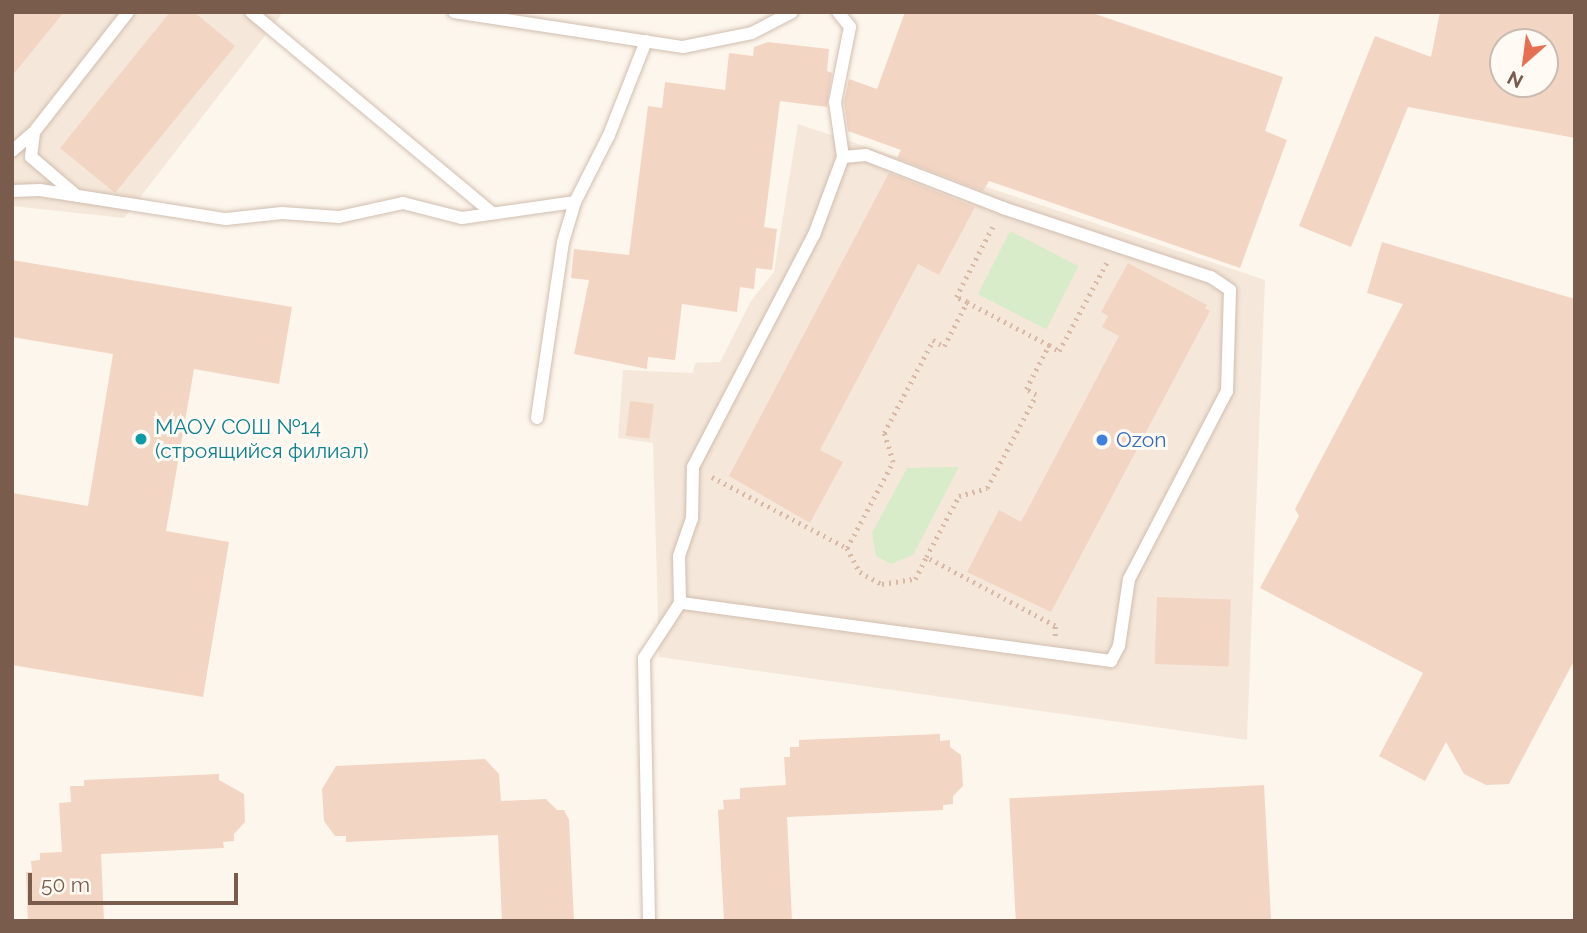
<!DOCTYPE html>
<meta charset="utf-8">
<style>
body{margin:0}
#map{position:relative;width:1587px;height:933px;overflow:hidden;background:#fdf6ec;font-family:Raleway,sans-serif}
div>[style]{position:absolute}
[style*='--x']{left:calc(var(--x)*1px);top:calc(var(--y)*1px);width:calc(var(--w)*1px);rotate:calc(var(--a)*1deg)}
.residential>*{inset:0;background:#f5e8da}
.green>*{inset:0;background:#d8ecc9;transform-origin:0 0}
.building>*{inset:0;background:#f3d5c3;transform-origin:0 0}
.path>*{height:4.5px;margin-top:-2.25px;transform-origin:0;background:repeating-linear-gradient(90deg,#d9b8a5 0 2px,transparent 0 7px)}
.roads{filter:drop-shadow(0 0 2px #d1beb0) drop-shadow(0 0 2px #d1beb0)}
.lane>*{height:12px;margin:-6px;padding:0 6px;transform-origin:6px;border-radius:6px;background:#fff}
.dots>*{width:19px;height:19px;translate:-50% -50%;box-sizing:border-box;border:4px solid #fffaf3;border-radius:50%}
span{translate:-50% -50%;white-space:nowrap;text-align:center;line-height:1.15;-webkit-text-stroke:6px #fffaf3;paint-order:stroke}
.culture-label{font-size:21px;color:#0d838f}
.left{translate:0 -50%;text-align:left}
.shop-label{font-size:21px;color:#366cbe}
.frame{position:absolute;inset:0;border:14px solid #7a5c4d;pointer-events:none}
.north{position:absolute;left:1489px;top:28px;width:70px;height:70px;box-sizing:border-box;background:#fffaf3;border:2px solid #cabbb1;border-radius:50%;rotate:208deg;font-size:19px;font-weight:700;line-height:28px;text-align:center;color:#7a5c4d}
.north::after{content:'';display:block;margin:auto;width:24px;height:32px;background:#e76f51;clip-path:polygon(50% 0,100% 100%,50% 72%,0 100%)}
.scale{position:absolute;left:28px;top:873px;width:210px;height:32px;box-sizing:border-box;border:4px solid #7a5c4d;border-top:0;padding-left:9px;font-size:21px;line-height:24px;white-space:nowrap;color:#7a5c4d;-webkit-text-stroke:5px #fffaf3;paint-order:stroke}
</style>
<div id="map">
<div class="residential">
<div style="clip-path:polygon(12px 12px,278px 12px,281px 15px,124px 218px,12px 206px)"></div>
<div style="clip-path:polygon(798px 124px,1265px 280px,1247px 740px,659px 657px,653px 443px,618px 438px,623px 370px,693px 373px,695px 363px,720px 362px,751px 301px,774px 272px)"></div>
</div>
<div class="green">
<div style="left:1010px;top:231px;width:77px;height:71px;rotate:27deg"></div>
<div style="clip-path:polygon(959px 467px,913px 555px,891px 564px,876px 556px,872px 533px,907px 468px)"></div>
</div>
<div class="building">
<div style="clip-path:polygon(12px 12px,64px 12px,12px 76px)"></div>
<div style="clip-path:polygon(170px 12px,194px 12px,235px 46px,115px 193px,60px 148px)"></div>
<div style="clip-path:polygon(905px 12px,1089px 12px,1283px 77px,1265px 131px,1287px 140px,1240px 268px,989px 181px,983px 191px,897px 158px,901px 150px,848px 131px,844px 102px,849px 79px,877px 89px)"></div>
<div style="clip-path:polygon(evenodd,1440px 12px,1575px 12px,1575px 138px,1408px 107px,1351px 247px,1299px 226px,1375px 36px,1431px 57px,1440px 12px,1503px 42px,1545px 42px,1545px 84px,1503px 84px,1503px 42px)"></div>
<div style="clip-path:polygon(768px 42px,829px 49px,827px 71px,832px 73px,827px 107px,780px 101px,764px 227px,777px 229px,772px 270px,756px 268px,754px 289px,740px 287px,737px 312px,682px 304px,675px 360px,648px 357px,647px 369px,574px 354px,589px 280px,571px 278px,574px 249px,629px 255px,648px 106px,662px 108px,665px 82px,725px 90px,729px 53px,753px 56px,754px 47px)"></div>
<div style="clip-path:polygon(889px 173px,975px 207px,939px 275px,918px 264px,820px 450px,843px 462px,810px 523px,729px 476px)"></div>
<div style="clip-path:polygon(1382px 242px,1575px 299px,1575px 659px,1509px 784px,1486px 785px,1464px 774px,1446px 742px,1425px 781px,1379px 756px,1423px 673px,1260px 588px,1299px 516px,1295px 509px,1403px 304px,1367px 293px)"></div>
<div style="clip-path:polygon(12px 260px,292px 307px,279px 384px,194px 369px,166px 531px,229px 542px,203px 697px,12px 665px,12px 493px,88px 506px,113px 354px,12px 337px)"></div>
<div style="clip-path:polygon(1128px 263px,1207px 305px,1205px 308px,1210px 311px,1051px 612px,967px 572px,999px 510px,1021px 522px,1119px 336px,1102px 327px,1108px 316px,1101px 312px)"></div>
<div style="left:630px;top:401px;width:24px;height:35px;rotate:7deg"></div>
<div style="left:1157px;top:597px;width:74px;height:67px;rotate:2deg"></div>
<div style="clip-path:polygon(940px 734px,940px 741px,950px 740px,950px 747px,961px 755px,963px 786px,953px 796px,953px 804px,943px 805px,943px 810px,787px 817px,792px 921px,724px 921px,718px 810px,724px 809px,723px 800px,740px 799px,740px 788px,786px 785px,784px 757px,790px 757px,790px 747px,799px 747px,799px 740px)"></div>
<div style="clip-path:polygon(485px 759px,499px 774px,501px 801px,546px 799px,557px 810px,564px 810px,569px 820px,574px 921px,502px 921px,498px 835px,346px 842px,346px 836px,335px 836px,324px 821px,322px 789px,336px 766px)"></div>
<div style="clip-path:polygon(219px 774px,219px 780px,244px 794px,245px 822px,234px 834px,234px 841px,223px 842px,224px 848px,101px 854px,104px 921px,28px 921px,26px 872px,32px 872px,31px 861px,40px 860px,40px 853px,62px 852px,59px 803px,71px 802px,70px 786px,84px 786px,84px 780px)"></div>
<div style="left:1264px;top:785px;width:136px;height:255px;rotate:87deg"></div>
</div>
<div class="path">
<div style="--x:967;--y:302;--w:93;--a:27.7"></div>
<div style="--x:712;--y:477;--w:153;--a:27.7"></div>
<div style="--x:847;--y:548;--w:98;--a:-61.9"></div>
<div style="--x:893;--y:462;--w:30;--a:-107"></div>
<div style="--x:884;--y:433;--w:105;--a:-62.2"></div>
<div style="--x:933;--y:340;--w:13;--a:29"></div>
<div style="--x:944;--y:346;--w:50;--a:-62.4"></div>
<div style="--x:967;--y:302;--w:12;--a:-156"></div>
<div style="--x:956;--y:297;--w:82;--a:-62.5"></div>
<div style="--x:847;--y:548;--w:27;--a:62"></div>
<div style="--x:860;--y:572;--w:25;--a:29"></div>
<div style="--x:882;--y:584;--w:33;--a:-9"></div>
<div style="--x:915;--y:579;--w:25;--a:-63"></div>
<div style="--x:1055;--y:636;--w:10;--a:-90"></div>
<div style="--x:1055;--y:626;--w:146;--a:-151.9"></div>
<div style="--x:926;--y:557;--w:69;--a:-61.6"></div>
<div style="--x:959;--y:496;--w:29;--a:-16"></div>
<div style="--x:987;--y:488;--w:105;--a:-62.2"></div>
<div style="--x:1036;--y:395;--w:12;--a:-149"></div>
<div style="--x:1026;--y:389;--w:50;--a:-62.4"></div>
<div style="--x:1049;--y:345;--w:12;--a:31"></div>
<div style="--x:1059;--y:351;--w:101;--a:-61.7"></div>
</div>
<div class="roads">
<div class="lane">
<div style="--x:251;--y:12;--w:312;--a:39.8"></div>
<div style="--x:454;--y:12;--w:232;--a:8.7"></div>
<div style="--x:683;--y:47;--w:70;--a:-11.5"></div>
<div style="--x:752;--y:33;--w:45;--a:-27.7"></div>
<div style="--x:838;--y:12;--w:19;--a:51"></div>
<div style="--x:850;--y:27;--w:76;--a:101.3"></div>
<div style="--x:835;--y:102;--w:56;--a:81.7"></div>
<div style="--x:12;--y:151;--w:29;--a:-41"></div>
<div style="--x:12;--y:191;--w:28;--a:-2"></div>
<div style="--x:40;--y:190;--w:188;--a:8.9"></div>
<div style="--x:226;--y:219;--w:56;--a:-6.1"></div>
<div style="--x:282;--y:213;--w:57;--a:4"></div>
<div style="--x:339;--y:217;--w:66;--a:-12.3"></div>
<div style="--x:403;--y:203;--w:61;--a:14.3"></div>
<div style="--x:462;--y:218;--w:114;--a:-8.1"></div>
<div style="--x:77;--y:196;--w:60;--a:-139.7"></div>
<div style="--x:31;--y:157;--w:25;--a:-83"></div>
<div style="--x:34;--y:132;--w:152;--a:-51.9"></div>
<div style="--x:537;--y:418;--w:178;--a:-81.6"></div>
<div style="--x:563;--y:242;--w:42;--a:-73.3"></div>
<div style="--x:575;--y:202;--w:75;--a:-63.1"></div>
<div style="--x:609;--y:135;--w:101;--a:-68.5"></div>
<div style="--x:649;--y:921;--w:263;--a:-91.1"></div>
<div style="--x:644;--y:658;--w:66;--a:-56.8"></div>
<div style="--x:680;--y:603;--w:47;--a:-91.2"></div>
<div style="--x:679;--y:556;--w:39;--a:-71"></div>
<div style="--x:692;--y:519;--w:52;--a:-88.9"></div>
<div style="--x:693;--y:467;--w:262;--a:-62.5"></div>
<div style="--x:814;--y:235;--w:83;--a:-69.6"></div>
<div style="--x:843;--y:157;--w:23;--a:-5"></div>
<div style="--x:866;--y:155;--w:147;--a:21.1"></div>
<div style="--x:1003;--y:208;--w:219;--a:18.4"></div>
<div style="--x:1211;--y:277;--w:23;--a:34"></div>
<div style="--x:1230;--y:290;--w:101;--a:91.7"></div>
<div style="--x:1227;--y:391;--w:212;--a:117.5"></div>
<div style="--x:1129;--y:579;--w:68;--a:98.5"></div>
<div style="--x:1119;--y:646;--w:17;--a:118"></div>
<div style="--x:1111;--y:661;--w:435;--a:-172.3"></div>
</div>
</div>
<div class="dots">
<div style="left:141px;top:439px;background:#0f9aa8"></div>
<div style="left:1102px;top:440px;background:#3f7fe0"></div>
</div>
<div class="culture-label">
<span class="left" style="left:155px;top:439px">МАОУ СОШ №14<br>(строящийся филиал)</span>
</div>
<div class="shop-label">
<span class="left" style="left:1116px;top:440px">Ozon</span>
</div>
<div class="frame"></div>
<div class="north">N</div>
<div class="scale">50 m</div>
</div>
